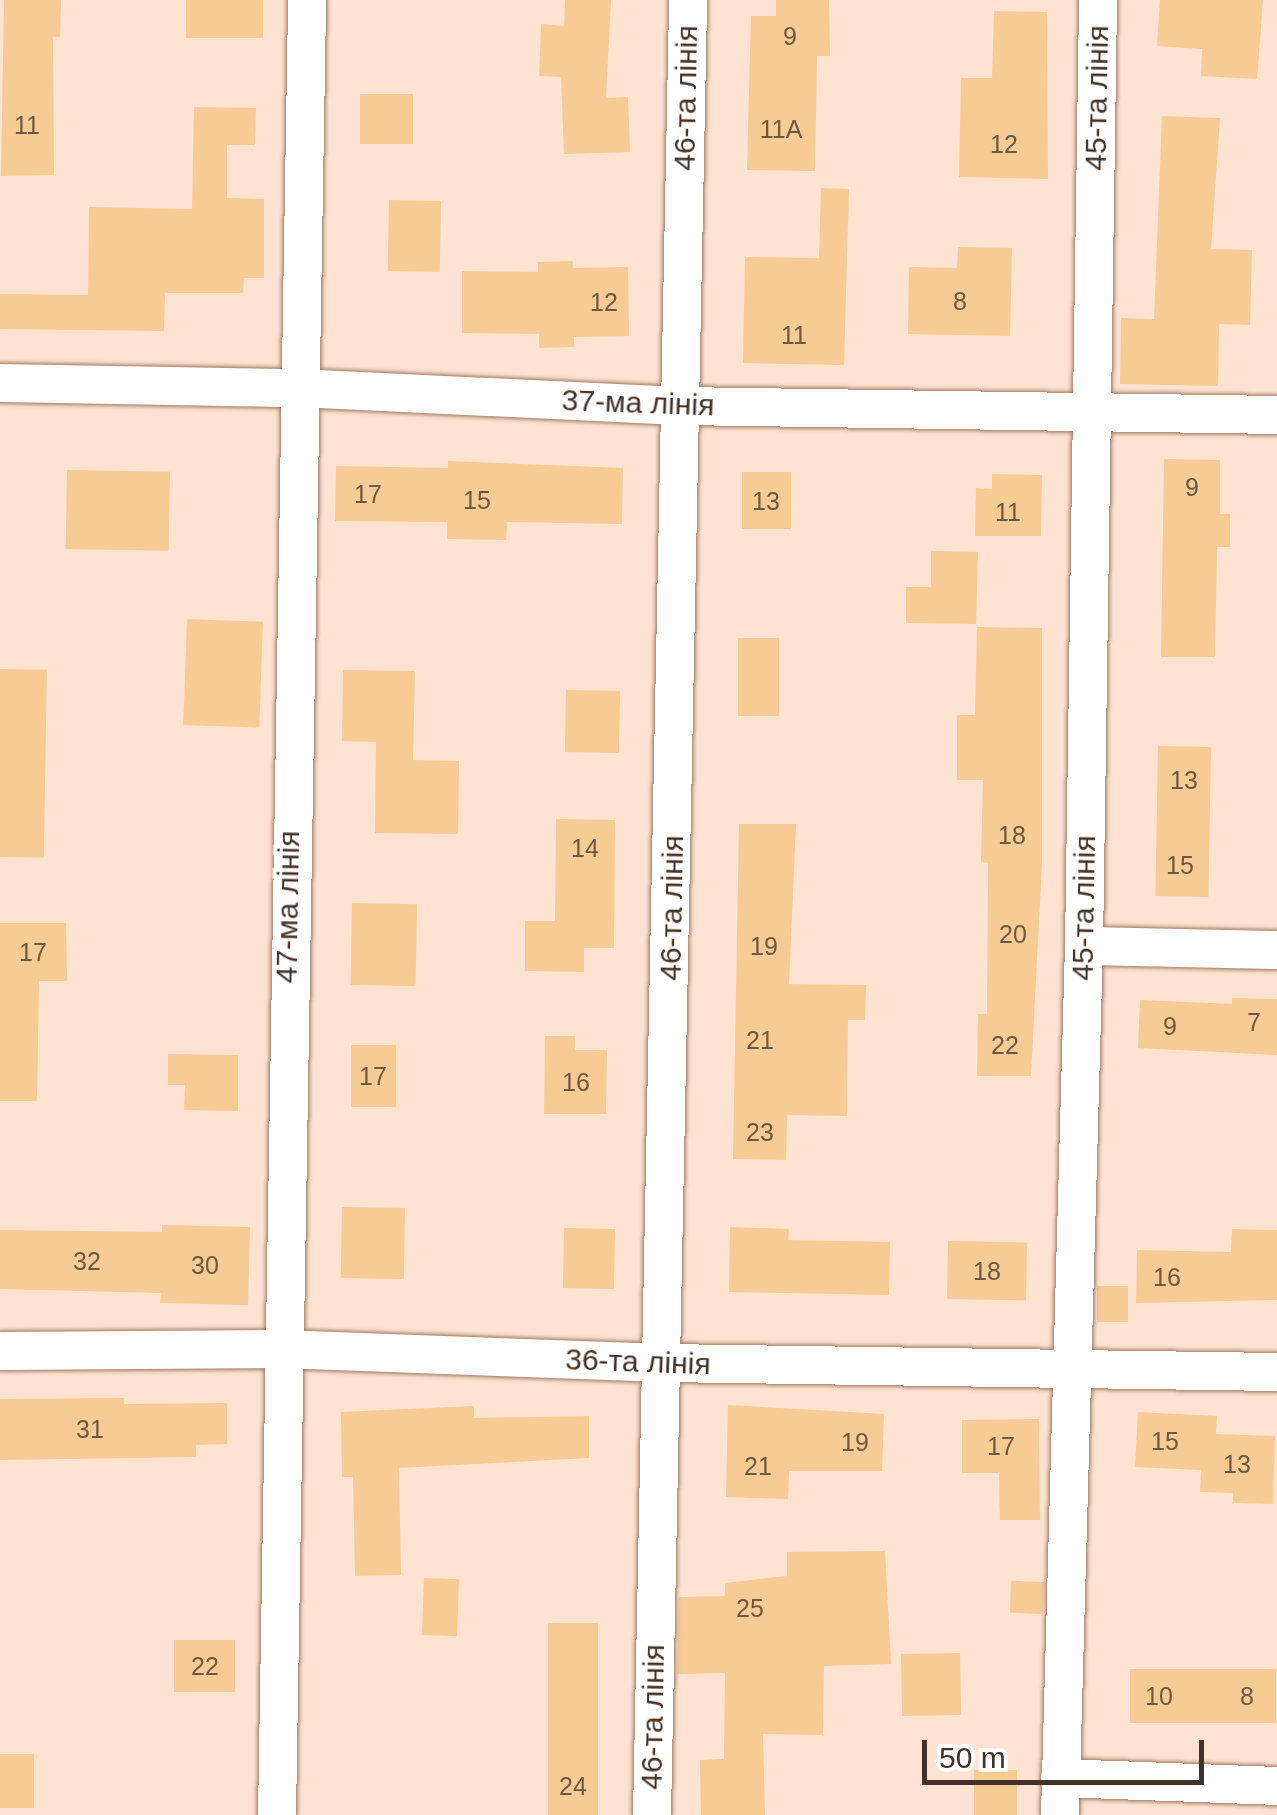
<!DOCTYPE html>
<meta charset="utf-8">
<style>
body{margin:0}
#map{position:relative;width:1277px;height:1815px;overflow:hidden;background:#fee3d3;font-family:Helvetica,sans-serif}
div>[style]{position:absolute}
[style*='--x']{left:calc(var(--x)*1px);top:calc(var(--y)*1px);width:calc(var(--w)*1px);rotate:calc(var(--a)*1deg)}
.building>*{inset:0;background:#f6cb94;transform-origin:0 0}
.roads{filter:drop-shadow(0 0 2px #a17960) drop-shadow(0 0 2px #a17960)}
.minor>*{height:38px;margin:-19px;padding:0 19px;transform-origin:19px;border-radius:19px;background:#fff}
span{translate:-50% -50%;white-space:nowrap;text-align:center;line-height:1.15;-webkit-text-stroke:8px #fff;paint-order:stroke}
.number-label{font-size:25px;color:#6f5842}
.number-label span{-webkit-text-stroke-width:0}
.street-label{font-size:30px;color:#423126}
.scale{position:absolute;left:922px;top:1740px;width:282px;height:45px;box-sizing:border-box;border:5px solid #423126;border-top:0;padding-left:12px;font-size:30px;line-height:35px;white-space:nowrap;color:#423126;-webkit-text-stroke:8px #fff;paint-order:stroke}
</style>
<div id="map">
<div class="building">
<div style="clip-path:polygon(4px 0,61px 0,60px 37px,53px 37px,54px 175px,1px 176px)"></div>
<div style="left:186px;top:0;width:77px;height:38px"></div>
<div style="clip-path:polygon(565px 0,611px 0,606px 98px,628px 97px,630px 152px,564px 154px,561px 77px,539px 76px,541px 24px,564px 26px)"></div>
<div style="clip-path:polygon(776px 0,829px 0,830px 56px,817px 56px,815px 171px,747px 170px,751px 16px,776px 16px)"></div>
<div style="clip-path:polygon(1160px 0,1263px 0,1257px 79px,1201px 76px,1202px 49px,1157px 46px)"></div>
<div style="clip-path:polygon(994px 11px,1047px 12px,1048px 179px,959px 177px,961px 78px,992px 78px)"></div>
<div style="left:360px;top:94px;width:53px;height:50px"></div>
<div style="clip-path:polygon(194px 107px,256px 108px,255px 145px,227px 145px,227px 198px,264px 199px,264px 278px,244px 278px,243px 293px,165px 293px,164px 331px,0 329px,0 294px,88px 295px,89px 207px,192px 209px)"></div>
<div style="clip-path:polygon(1162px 116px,1220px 118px,1211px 249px,1252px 250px,1250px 325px,1219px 324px,1218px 386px,1120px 384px,1121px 318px,1154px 319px)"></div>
<div style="clip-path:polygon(821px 188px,849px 189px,844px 365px,743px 363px,745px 257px,819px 258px)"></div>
<div style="left:389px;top:200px;width:52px;height:71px;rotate:1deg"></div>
<div style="clip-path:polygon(958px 247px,1012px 248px,1010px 336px,908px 334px,909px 267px,957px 268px)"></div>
<div style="clip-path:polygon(573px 261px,573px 268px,628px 267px,629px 336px,574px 337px,574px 347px,539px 348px,539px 334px,462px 333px,462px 271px,538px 272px,538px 262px)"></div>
<div style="clip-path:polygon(1164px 459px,1220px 460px,1220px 514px,1230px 514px,1230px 547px,1217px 547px,1215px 657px,1161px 657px)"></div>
<div style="clip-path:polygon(448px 461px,623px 468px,622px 524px,507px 522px,506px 540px,447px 539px,447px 522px,335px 521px,336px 466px,448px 468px)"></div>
<div style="left:67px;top:470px;width:103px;height:79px;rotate:1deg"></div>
<div style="left:742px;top:472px;width:49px;height:57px"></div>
<div style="clip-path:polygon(992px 474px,1042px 475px,1041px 536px,975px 536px,976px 488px,992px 489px)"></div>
<div style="clip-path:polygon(931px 551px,978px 552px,976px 624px,906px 623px,906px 587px,931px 587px)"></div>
<div style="left:187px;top:619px;width:76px;height:106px;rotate:2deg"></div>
<div style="clip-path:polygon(977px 627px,1042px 628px,1042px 863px,1031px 1076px,977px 1076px,978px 1014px,987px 1014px,988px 863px,981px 862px,983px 780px,957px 780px,957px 715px,975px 715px)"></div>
<div style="left:738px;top:638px;width:41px;height:78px"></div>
<div style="left:0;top:669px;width:47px;height:188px;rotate:1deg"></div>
<div style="clip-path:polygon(343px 670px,415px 671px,413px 760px,459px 761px,458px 834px,375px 833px,376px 742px,342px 741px)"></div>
<div style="left:566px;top:690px;width:54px;height:62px;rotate:1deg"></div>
<div style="left:1158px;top:746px;width:53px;height:150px;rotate:1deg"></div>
<div style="clip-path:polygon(556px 819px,615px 820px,614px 948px,584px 948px,584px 972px,525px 971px,525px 921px,555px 921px)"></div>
<div style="clip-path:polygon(739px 824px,796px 824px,789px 984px,866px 985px,865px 1020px,848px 1020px,847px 1116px,787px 1115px,786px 1160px,733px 1159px)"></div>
<div style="left:352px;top:903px;width:65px;height:82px;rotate:1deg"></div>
<div style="clip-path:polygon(0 923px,66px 923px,67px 981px,39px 981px,37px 1101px,0 1101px)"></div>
<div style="clip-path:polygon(1232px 998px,1277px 999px,1277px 1055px,1138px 1048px,1140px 1000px,1232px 1004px)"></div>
<div style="clip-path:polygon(545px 1036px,575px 1036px,575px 1050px,607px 1050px,606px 1114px,544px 1114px)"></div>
<div style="left:351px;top:1045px;width:45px;height:62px"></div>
<div style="clip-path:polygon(168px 1054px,238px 1055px,238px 1111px,184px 1110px,185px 1085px,168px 1085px)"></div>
<div style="left:342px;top:1207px;width:63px;height:71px;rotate:1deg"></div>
<div style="clip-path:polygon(162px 1225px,250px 1227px,248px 1305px,160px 1303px,161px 1293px,0 1289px,0 1230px,162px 1232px)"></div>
<div style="clip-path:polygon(730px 1227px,789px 1229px,788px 1240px,890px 1242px,889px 1295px,729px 1292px)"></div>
<div style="left:564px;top:1228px;width:51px;height:60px;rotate:1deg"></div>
<div style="clip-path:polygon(1232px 1229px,1277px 1230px,1277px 1300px,1136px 1303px,1137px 1250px,1231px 1252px)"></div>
<div style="left:948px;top:1241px;width:79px;height:58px;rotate:1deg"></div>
<div style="left:1097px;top:1286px;width:31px;height:36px"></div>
<div style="clip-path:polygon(124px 1398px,124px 1404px,227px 1403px,227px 1444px,196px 1445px,196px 1457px,0 1460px,0 1399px)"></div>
<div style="clip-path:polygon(728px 1405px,884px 1414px,882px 1471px,789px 1471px,788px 1499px,726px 1497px)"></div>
<div style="clip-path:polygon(474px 1406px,474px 1418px,589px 1416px,589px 1458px,399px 1468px,401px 1575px,355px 1576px,353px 1477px,342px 1477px,341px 1412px)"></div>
<div style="clip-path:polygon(1138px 1412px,1217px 1416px,1216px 1434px,1275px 1436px,1273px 1504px,1233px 1503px,1233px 1493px,1200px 1492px,1201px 1470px,1135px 1467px)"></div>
<div style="clip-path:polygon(1039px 1419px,1040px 1520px,1000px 1520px,999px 1473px,962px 1473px,962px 1420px)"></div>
<div style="clip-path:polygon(885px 1551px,891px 1664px,824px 1666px,823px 1735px,763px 1734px,765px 1815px,701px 1815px,700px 1760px,724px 1759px,725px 1673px,677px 1674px,679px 1597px,725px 1596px,725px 1583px,787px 1576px,787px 1552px)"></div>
<div style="left:424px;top:1578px;width:35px;height:57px;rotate:2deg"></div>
<div style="left:1044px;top:1582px;width:32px;height:33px;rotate:92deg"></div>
<div style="left:548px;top:1623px;width:50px;height:192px"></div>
<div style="left:174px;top:1640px;width:61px;height:52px"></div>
<div style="left:960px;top:1653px;width:62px;height:59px;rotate:89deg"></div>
<div style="left:1130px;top:1669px;width:146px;height:54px"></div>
<div style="left:0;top:1754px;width:34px;height:54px"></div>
<div style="left:974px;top:1770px;width:43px;height:45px"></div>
</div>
<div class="roads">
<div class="minor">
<div style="--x:0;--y:383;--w:298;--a:1"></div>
<div style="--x:298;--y:388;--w:382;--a:2.7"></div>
<div style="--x:680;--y:406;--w:597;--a:0.86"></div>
<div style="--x:1084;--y:946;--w:193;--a:1.2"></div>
<div style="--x:0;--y:1351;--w:280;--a:-0.4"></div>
<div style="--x:280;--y:1349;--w:384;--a:2.1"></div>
<div style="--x:664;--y:1363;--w:613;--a:0.84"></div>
<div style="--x:1060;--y:1778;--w:217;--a:2.1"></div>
<div style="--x:277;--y:1815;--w:1815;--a:-89.05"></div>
<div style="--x:652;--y:1815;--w:1815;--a:-88.86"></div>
<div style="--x:1060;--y:1815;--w:869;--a:-88.42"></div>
<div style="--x:1084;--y:946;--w:946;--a:-89.15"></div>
</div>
</div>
<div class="number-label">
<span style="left:790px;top:36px">9</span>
<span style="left:27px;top:125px">11</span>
<span style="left:781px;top:129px">11А</span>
<span style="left:1004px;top:144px">12</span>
<span style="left:960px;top:301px">8</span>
<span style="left:604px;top:302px">12</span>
<span style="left:794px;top:335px">11</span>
<span style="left:1192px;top:487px">9</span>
<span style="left:368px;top:494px">17</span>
<span style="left:477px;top:500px">15</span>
<span style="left:766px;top:501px">13</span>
<span style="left:1008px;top:512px">11</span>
<span style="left:1184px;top:780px">13</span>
<span style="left:1012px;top:835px">18</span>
<span style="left:585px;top:848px">14</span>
<span style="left:1180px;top:865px">15</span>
<span style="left:1013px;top:934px">20</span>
<span style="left:764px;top:946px">19</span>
<span style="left:33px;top:952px">17</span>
<span style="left:1254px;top:1022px">7</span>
<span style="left:1170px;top:1026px">9</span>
<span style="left:760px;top:1040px">21</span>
<span style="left:1005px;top:1045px">22</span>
<span style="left:373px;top:1076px">17</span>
<span style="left:576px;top:1082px">16</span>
<span style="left:760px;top:1132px">23</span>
<span style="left:87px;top:1261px">32</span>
<span style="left:205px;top:1265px">30</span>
<span style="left:987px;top:1271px">18</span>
<span style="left:1167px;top:1277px">16</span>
<span style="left:90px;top:1429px">31</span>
<span style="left:1165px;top:1441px">15</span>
<span style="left:855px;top:1442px">19</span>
<span style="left:1001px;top:1446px">17</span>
<span style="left:1237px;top:1464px">13</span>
<span style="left:758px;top:1466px">21</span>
<span style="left:750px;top:1608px">25</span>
<span style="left:205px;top:1666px">22</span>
<span style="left:1159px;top:1696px">10</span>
<span style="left:1247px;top:1696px">8</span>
<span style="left:573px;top:1786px">24</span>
</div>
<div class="street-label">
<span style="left:686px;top:98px;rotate:-89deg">46-та лінія</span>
<span style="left:1097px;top:98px;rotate:-89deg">45-та лінія</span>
<span style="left:638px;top:403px;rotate:2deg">37-ма лінія</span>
<span style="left:288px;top:907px;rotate:-89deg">47-ма лінія</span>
<span style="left:672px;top:908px;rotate:-89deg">46-та лінія</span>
<span style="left:1084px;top:908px;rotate:-89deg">45-та лінія</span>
<span style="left:638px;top:1362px;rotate:2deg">36-та лінія</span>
<span style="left:653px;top:1717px;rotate:-89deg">46-та лінія</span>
</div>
<div class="scale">50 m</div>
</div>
